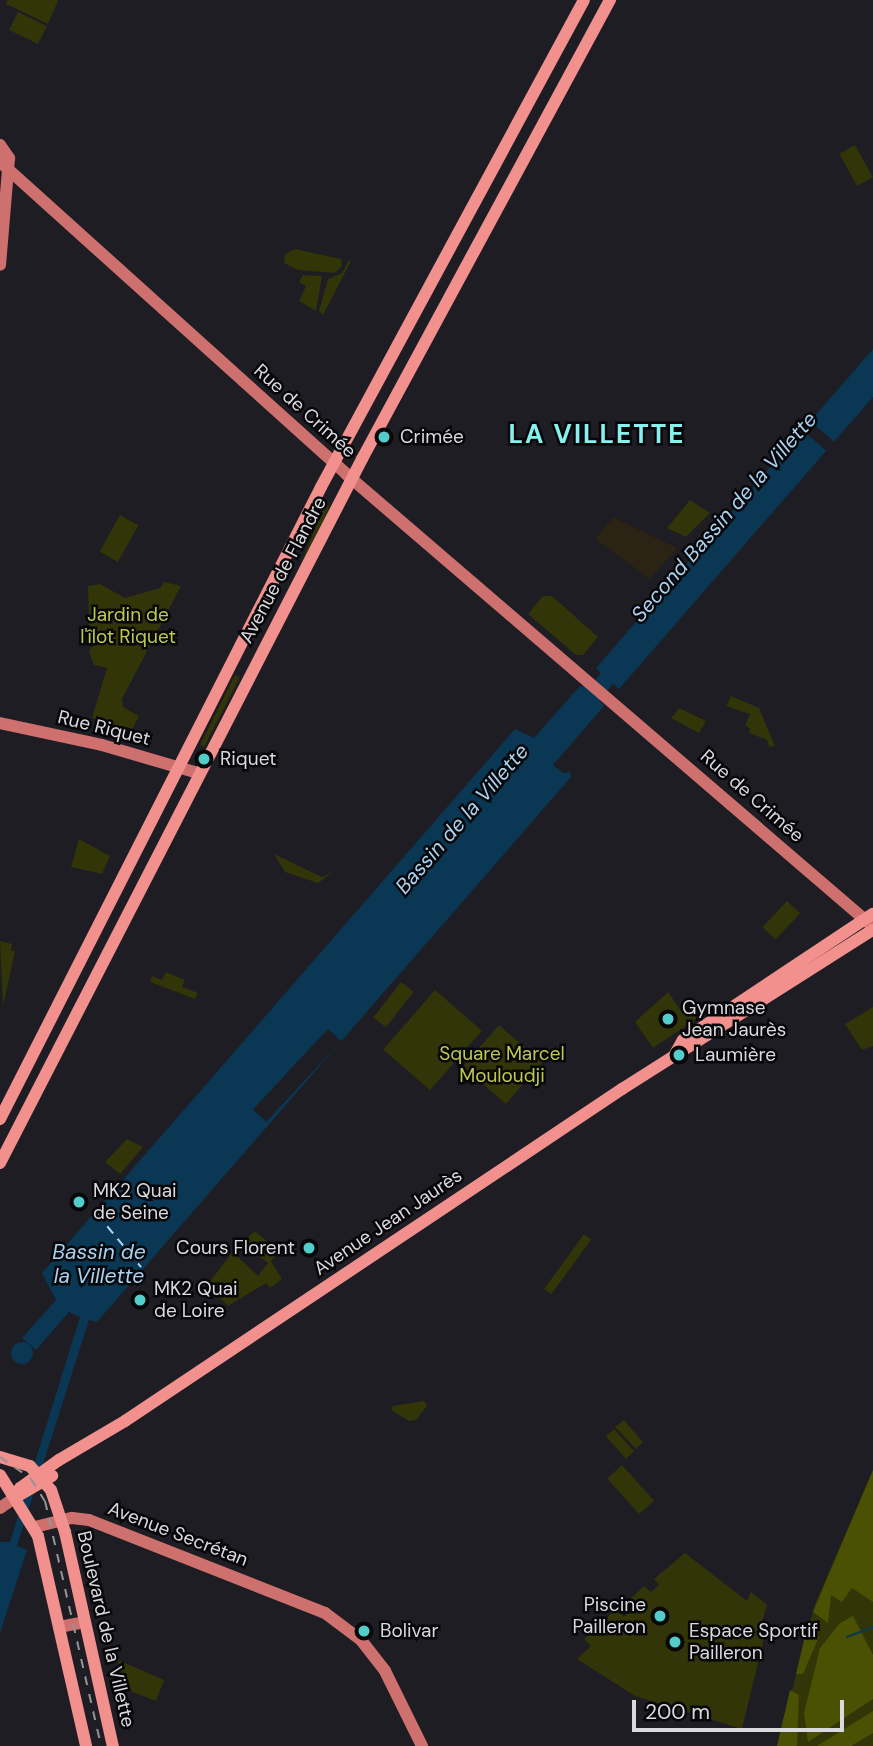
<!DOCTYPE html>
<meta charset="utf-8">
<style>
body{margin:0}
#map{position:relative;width:873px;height:1746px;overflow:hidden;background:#1d1d23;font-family:"DM Sans",sans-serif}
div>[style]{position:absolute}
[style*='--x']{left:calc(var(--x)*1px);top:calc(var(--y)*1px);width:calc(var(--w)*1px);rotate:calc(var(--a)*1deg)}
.commercial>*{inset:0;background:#2b2313}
.green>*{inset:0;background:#313508;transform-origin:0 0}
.forest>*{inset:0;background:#4a5102}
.water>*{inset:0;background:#093754}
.round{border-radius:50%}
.pier>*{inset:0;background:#1d1d23;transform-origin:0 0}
.stream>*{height:2px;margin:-1px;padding:0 1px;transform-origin:1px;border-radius:1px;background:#093754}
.ferry>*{height:2px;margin-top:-1px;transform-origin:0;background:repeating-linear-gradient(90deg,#aad1ef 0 9px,transparent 0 16px)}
.secondary>*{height:12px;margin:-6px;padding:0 6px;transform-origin:6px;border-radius:6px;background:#ce706e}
.primary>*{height:12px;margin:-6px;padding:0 6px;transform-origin:6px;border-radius:6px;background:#f2908d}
.rail>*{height:2px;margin-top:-1px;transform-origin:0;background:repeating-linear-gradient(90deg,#939398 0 9px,transparent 0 18px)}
.dots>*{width:19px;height:19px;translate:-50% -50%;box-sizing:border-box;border:4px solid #07070a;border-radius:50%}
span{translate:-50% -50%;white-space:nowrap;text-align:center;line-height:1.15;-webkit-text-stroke:5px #07070a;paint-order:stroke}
.street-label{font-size:19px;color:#dadade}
.poi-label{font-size:19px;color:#dadade}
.left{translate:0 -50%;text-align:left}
.right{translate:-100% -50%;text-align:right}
.park-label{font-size:19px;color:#bcca50}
.water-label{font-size:21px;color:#aad1ef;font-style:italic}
.district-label{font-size:26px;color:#86f1ed;font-weight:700;letter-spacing:2px}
.scale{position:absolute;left:632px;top:1700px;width:212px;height:32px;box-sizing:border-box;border:4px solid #dadade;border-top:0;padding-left:9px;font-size:21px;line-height:24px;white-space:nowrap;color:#dadade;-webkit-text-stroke:5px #07070a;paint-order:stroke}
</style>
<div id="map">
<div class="commercial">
<div style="clip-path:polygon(613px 517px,677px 548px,650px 579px,595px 539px)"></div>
</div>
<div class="green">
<div style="clip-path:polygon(8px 0,57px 0,58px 1px,48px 24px,6px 4px)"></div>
<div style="left:18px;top:12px;width:32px;height:20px;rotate:26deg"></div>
<div style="left:855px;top:145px;width:37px;height:18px;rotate:61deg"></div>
<div style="clip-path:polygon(295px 249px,341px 259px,342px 266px,335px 273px,298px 270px,284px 263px,285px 254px)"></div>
<div style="clip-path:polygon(349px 260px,351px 261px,323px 315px,319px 311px,328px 279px,342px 273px)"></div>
<div style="clip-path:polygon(303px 275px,322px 276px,316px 311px,299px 301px,306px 286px,299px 282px)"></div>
<div style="clip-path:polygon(690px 500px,710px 513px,686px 537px,667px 528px)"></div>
<div style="left:325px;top:504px;width:5px;height:114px;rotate:22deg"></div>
<div style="left:120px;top:515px;width:21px;height:42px;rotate:29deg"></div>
<div style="clip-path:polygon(164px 582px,181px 586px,122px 699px,123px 707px,139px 716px,132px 730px,92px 718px,107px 668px,94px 665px,89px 652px,100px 633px,89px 625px,88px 586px,100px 584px,125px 598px,160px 588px)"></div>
<div style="clip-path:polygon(543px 596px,552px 596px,598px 637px,583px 655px,576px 655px,528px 614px)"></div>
<div style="clip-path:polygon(235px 675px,240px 677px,204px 747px,200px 745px)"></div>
<div style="clip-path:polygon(731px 696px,759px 708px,775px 746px,769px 747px,767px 740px,749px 733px,750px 728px,745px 726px,750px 714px,726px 706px)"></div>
<div style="clip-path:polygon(679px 708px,706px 721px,699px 733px,671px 718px)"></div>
<div style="clip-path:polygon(79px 839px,110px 856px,102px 874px,71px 867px)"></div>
<div style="clip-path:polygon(274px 854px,322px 877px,333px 872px,318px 883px,285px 872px)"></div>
<div style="left:787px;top:901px;width:18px;height:36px;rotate:43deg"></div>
<div style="clip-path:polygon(0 941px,12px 944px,11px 951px,15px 951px,3px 1006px)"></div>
<div style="clip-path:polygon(166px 972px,185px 980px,182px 987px,198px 993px,195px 999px,150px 982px,152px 976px,162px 980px)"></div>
<div style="left:401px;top:982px;width:16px;height:45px;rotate:38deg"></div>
<div style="left:435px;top:990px;width:62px;height:79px;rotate:41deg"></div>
<div style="clip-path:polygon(668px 992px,681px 1011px,697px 1001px,705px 1013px,653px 1048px,635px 1022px)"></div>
<div style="clip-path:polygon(873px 1007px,873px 1046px,862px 1050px,845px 1024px)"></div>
<div style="left:499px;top:1025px;width:57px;height:55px;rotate:41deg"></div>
<div style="clip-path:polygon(127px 1139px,143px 1147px,120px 1174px,105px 1162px)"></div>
<div style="clip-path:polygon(255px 1231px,278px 1251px,271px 1261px,282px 1279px,270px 1288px,266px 1283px,228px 1306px,207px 1285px,233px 1252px,258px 1276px,268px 1263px,241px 1243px)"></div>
<div style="left:584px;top:1234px;width:9px;height:68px;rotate:36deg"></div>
<div style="clip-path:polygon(424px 1401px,427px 1406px,416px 1420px,409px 1421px,391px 1410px,393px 1406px)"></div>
<div style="clip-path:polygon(624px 1420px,643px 1442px,636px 1449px,615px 1427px)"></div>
<div style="left:614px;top:1429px;width:30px;height:11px;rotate:48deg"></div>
<div style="left:622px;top:1465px;width:48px;height:20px;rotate:48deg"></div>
<div style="clip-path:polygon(873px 1470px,873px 1746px,777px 1746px,815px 1604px)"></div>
<div style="clip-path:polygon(685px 1553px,747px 1601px,751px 1592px,767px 1605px,760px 1628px,766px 1630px,742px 1729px,635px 1696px,577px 1659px,591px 1646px,584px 1639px,616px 1609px,624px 1617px,634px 1608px,631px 1598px,644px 1586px,651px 1592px,659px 1585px,654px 1579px)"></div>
<div style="clip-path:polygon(118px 1660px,164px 1680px,156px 1701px,123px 1688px)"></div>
</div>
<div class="forest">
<div style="clip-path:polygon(873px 1470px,873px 1602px,852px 1588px,842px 1602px,831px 1595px,828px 1623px,813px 1612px)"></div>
<div style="clip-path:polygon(853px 1616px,873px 1655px,873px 1699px,808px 1742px,804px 1713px,820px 1648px,840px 1623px)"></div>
<div style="clip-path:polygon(812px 1633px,819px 1637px,803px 1674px,796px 1674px,805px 1636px)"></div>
<div style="clip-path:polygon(790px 1690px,799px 1695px,797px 1746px,777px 1746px)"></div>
<div style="clip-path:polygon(873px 1711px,873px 1733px,851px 1746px,817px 1746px)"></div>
</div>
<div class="water">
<div style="clip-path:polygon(873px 349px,873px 397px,619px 689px,613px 684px,599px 700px,604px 706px,553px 765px,563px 773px,570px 772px,571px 777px,97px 1322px,89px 1320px,17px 1546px,27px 1550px,0 1633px,0 1542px,10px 1542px,80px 1317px,69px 1312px,36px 1350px,22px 1338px,56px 1300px,42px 1273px,515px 729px,534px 738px,580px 686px,589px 687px,601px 673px,596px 668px)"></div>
<div class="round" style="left:11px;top:1342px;width:22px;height:22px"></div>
</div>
<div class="pier">
<div style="left:808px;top:419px;width:38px;height:12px;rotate:41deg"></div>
<div style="left:328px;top:1029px;width:18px;height:110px;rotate:43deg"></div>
</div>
<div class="stream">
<div style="--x:847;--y:1637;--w:28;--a:-21"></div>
</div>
<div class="ferry">
<div style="--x:97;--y:1214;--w:69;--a:50.3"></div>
</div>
<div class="secondary">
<div style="--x:0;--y:145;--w:16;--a:55"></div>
<div style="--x:9;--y:158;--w:107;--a:94.8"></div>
<div style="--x:0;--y:162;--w:466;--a:42"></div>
<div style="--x:346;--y:474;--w:692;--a:40.66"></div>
<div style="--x:0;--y:723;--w:104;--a:12.2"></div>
<div style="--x:102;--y:745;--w:100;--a:16.3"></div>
<div style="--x:0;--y:1508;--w:19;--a:-35"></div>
<div style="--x:35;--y:1527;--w:38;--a:-14"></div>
<div style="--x:72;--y:1518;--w:17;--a:7"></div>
<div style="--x:89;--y:1520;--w:254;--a:21.5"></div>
<div style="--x:325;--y:1613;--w:45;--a:36.9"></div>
<div style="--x:361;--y:1640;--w:39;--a:52"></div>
<div style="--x:385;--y:1671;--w:84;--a:63.7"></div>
<div style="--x:59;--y:1627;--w:26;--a:-11"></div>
</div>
<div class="primary">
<div style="--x:674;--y:1056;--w:18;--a:-61"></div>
<div style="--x:683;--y:1040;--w:228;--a:-33.6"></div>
<div style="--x:0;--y:1119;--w:709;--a:-63.07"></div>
<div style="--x:321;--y:487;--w:553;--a:-61.63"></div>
<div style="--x:0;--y:1163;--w:792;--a:-62.79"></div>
<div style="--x:362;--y:459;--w:522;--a:-61.62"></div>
<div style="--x:0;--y:1457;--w:31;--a:17"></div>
<div style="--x:30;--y:1466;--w:32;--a:49"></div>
<div style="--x:51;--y:1490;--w:44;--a:71.6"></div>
<div style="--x:65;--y:1532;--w:219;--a:77.4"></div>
<div style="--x:0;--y:1475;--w:72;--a:58.1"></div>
<div style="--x:38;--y:1536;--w:215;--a:77.1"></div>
<div style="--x:16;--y:1497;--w:10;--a:-66"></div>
<div style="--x:20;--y:1488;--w:48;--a:-35.7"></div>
<div style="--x:59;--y:1460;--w:77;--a:-30.6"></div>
<div style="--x:125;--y:1421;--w:598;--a:-33.74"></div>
<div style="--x:622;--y:1089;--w:297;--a:-32.4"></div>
<div style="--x:16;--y:1497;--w:42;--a:-30.3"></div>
</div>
<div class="rail">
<div style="--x:0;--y:1457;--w:38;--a:35"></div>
<div style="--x:31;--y:1479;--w:26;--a:58"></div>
<div style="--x:45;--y:1501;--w:251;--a:77.1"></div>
</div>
<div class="dots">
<div style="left:384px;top:437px;background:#53cdca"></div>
<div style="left:204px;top:759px;background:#53cdca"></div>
<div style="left:668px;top:1019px;background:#53cdca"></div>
<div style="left:679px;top:1055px;background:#53cdca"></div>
<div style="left:79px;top:1202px;background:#53cdca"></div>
<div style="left:309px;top:1248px;background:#53cdca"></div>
<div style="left:140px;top:1300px;background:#53cdca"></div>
<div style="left:660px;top:1616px;background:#53cdca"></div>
<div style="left:364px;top:1631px;background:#53cdca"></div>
<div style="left:675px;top:1642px;background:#53cdca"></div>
</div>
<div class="street-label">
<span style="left:305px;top:411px;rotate:42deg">Rue de Crimée</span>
<span style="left:283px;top:570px;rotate:-62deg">Avenue de Flandre</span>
<span style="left:104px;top:728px;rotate:14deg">Rue Riquet</span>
<span style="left:752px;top:796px;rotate:41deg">Rue de Crimée</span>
<span style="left:388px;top:1222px;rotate:-34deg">Avenue Jean Jaurès</span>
<span style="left:178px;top:1534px;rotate:21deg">Avenue Secrétan</span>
<span style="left:106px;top:1629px;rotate:77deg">Boulevard de la Villette</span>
</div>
<div class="poi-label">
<span class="left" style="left:400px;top:437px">Crimée</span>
<span class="left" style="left:220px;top:759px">Riquet</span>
<span class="left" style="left:682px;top:1019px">Gymnase<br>Jean Jaurès</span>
<span class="left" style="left:695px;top:1055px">Laumière</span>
<span class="left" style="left:93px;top:1202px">MK2 Quai<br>de Seine</span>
<span class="right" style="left:295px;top:1248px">Cours Florent</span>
<span class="left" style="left:154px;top:1300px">MK2 Quai<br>de Loire</span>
<span class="right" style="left:646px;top:1616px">Piscine<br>Pailleron</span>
<span class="left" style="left:380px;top:1631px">Bolivar</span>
<span class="left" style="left:689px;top:1642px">Espace Sportif<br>Pailleron</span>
</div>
<div class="park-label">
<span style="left:128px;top:626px">Jardin de<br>l'îlot Riquet</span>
<span style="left:502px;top:1065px">Square Marcel<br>Mouloudji</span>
</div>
<div class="water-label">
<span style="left:724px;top:517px;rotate:-49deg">Second Bassin de la Villette</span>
<span style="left:462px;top:819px;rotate:-49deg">Bassin de la Villette</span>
<span style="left:99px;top:1264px">Bassin de<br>la Villette</span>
</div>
<div class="district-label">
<span style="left:597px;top:435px">LA VILLETTE</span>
</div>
<div class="scale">200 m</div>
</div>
